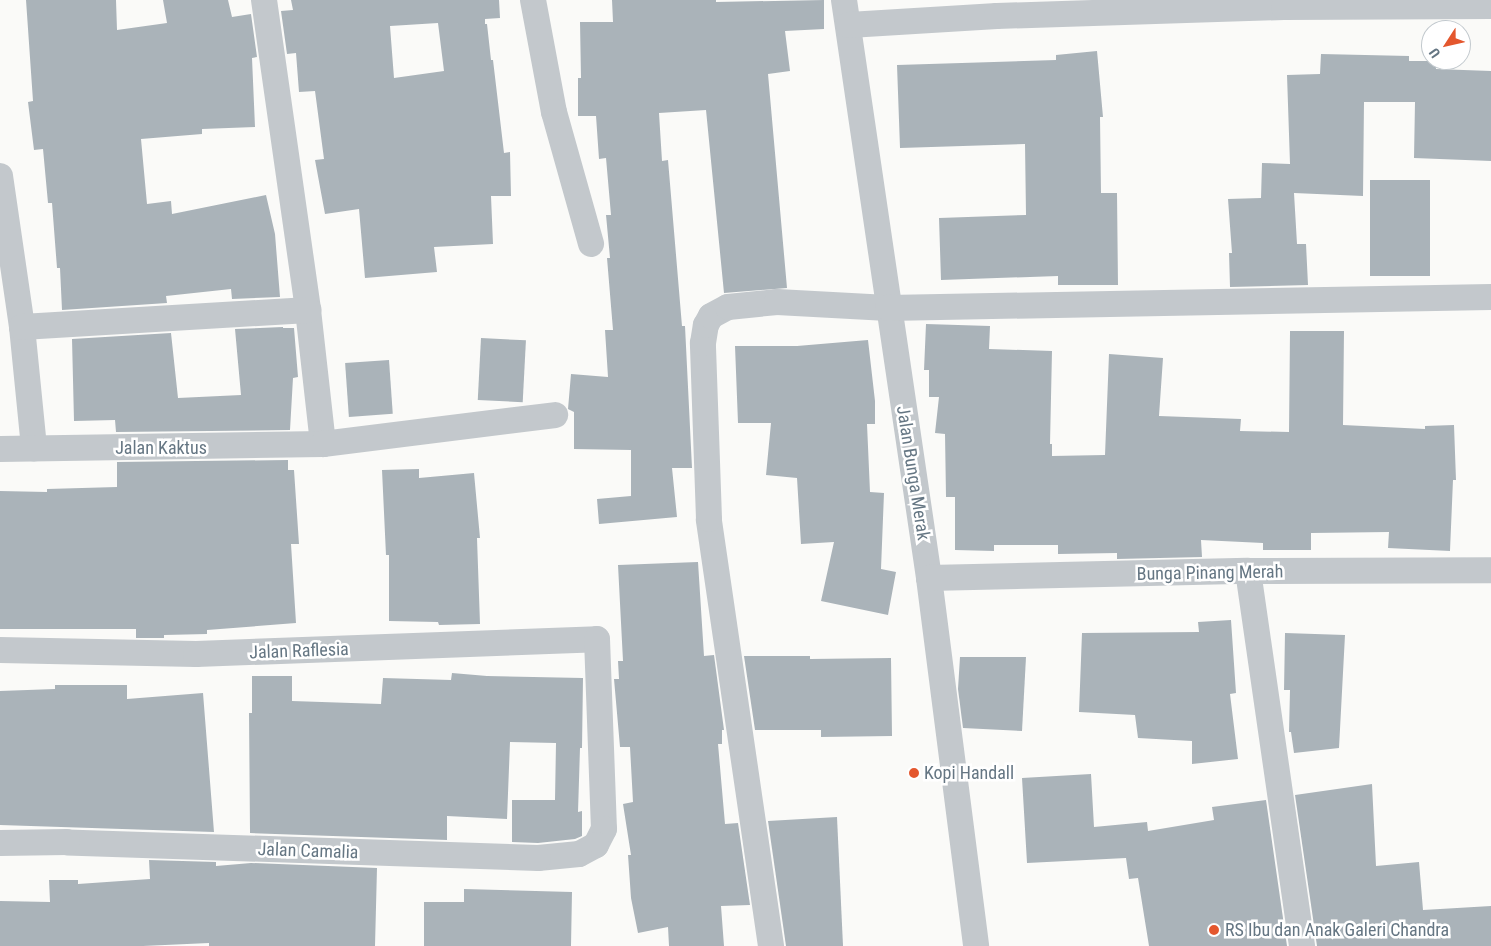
<!DOCTYPE html>
<style>
body{margin:0}
#map{position:relative;width:1491px;height:946px;overflow:hidden;background:#fafaf8;font-family:"Roboto Condensed",sans-serif}
div>[style]{position:absolute}
[style*='--x']{left:calc(var(--x)*1px);top:calc(var(--y)*1px);width:calc(var(--w)*1px);rotate:calc(var(--a)*1deg)}
.building>*{inset:0;background:#aab3b9;transform-origin:0 0}
.minor>*{height:26px;margin:-13px;padding:0 13px;transform-origin:13px;border-radius:13px;background:#c3c8cc}
.dots>*{width:14px;height:14px;translate:-50% -50%;box-sizing:border-box;border:2px solid #fff;border-radius:50%}
span{translate:-50% -50%;white-space:nowrap;text-align:center;line-height:1.15;-webkit-text-stroke:5px #fff;paint-order:stroke}
.street-label{font-size:18px;color:#657683}
.poi-label{font-size:18px;color:#657683}
.left{translate:0 -50%;text-align:left}
.north{position:absolute;left:1421px;top:20px;width:50px;height:50px;box-sizing:border-box;background:#fff;border:1px solid #c1c8cd;border-radius:50%;rotate:235deg;font-size:14px;font-weight:700;line-height:20px;text-align:center;color:#657683}
.north::after{content:'';display:block;margin:auto;width:18px;height:22px;background:#e4572e;clip-path:polygon(50% 0,100% 100%,50% 72%,0 100%)}
</style>
<div id="map">
<div class="building">
<div style="clip-path:polygon(26px 0,116px 0,117px 30px,167px 23px,163px 0,228px 0,232px 17px,251px 14px,257px 57px,252px 58px,255px 127px,202px 129px,202px 134px,141px 139px,147px 204px,171px 201px,172px 214px,266px 195px,275px 234px,280px 297px,232px 299px,231px 289px,166px 296px,167px 303px,62px 310px,60px 268px,57px 268px,52px 203px,48px 203px,43px 149px,34px 150px,28px 102px,33px 101px)"></div>
<div style="clip-path:polygon(evenodd,291px 0,499px 0,500px 18px,485px 19px,485px 24px,487px 24px,491px 60px,493px 60px,504px 153px,510px 152px,511px 196px,491px 196px,493px 244px,434px 247px,437px 272px,365px 278px,359px 209px,325px 214px,315px 160px,324px 159px,315px 91px,299px 92px,296px 53px,287px 54px,281px 11px,293px 10px,291px 0,438px 23px,444px 71px,394px 78px,390px 26px,438px 23px)"></div>
<div style="clip-path:polygon(612px 0,716px 0,716px 2px,824px 0,824px 29px,785px 31px,790px 71px,768px 74px,787px 288px,724px 293px,706px 110px,659px 113px,662px 161px,668px 160px,682px 326px,685px 326px,692px 468px,672px 468px,677px 517px,599px 524px,597px 499px,631px 496px,631px 450px,574px 449px,574px 412px,568px 409px,571px 374px,608px 377px,605px 330px,613px 330px,607px 258px,610px 258px,606px 215px,611px 215px,606px 158px,599px 159px,596px 116px,578px 116px,578px 78px,581px 78px,580px 22px,613px 22px)"></div>
<div style="clip-path:polygon(1097px 51px,1103px 117px,1100px 117px,1101px 193px,1117px 193px,1118px 285px,1058px 285px,1058px 276px,941px 280px,939px 218px,1026px 215px,1025px 144px,900px 148px,897px 65px,1056px 60px,1056px 55px)"></div>
<div style="clip-path:polygon(1321px 54px,1409px 56px,1409px 61px,1436px 61px,1436px 69px,1491px 71px,1491px 161px,1414px 158px,1415px 102px,1364px 102px,1363px 196px,1294px 193px,1297px 244px,1306px 244px,1308px 285px,1230px 287px,1229px 253px,1232px 253px,1228px 199px,1261px 198px,1262px 163px,1290px 164px,1287px 75px,1320px 74px)"></div>
<div style="left:1370px;top:180px;width:60px;height:96px"></div>
<div style="clip-path:polygon(926px 324px,990px 326px,989px 349px,1052px 351px,1050px 444px,1052px 444px,1052px 456px,1105px 455px,1109px 354px,1163px 358px,1159px 416px,1241px 419px,1240px 431px,1289px 432px,1290px 331px,1344px 331px,1343px 425px,1425px 429px,1425px 426px,1454px 425px,1456px 480px,1453px 480px,1450px 551px,1388px 548px,1389px 532px,1311px 533px,1311px 550px,1263px 550px,1263px 543px,1201px 540px,1202px 557px,1117px 559px,1117px 553px,1058px 554px,1058px 545px,994px 545px,994px 551px,955px 550px,955px 497px,946px 497px,945px 434px,935px 433px,939px 397px,929px 397px,929px 370px,924px 370px)"></div>
<div style="clip-path:polygon(283px 327px,283px 328px,294px 328px,298px 377px,293px 378px,290px 430px,116px 432px,115px 420px,74px 421px,72px 339px,171px 333px,178px 398px,241px 395px,235px 329px)"></div>
<div style="left:481px;top:338px;width:45px;height:62px;rotate:3deg"></div>
<div style="clip-path:polygon(868px 340px,875px 401px,875px 424px,867px 424px,870px 492px,884px 493px,881px 569px,896px 572px,888px 615px,821px 601px,834px 542px,801px 544px,797px 478px,766px 475px,771px 423px,738px 423px,735px 346px,797px 346px)"></div>
<div style="left:389px;top:360px;width:54px;height:44px;rotate:86deg"></div>
<div style="clip-path:polygon(288px 460px,288px 470px,294px 470px,299px 544px,291px 544px,296px 623px,207px 630px,207px 634px,164px 635px,164px 638px,136px 638px,136px 629px,0 629px,0 491px,47px 492px,47px 489px,117px 487px,117px 462px)"></div>
<div style="clip-path:polygon(419px 469px,419px 478px,474px 473px,480px 538px,477px 538px,480px 624px,439px 625px,438px 622px,389px 621px,389px 555px,386px 555px,382px 470px)"></div>
<div style="clip-path:polygon(698px 562px,704px 656px,714px 655px,724px 730px,722px 730px,722px 744px,718px 744px,725px 824px,738px 823px,750px 905px,721px 906px,724px 946px,669px 946px,668px 927px,638px 933px,631px 898px,628px 855px,631px 855px,623px 804px,633px 802px,630px 747px,620px 747px,614px 679px,619px 679px,618px 661px,623px 661px,618px 565px)"></div>
<div style="clip-path:polygon(1231px 620px,1236px 693px,1230px 694px,1238px 759px,1192px 764px,1192px 741px,1138px 738px,1135px 715px,1079px 712px,1082px 633px,1199px 632px,1198px 622px)"></div>
<div style="clip-path:polygon(1285px 633px,1345px 635px,1339px 748px,1294px 753px,1291px 732px,1289px 732px,1290px 690px,1284px 690px)"></div>
<div style="clip-path:polygon(744px 656px,810px 656px,810px 659px,891px 658px,892px 736px,821px 737px,821px 730px,755px 730px)"></div>
<div style="clip-path:polygon(960px 657px,1026px 657px,1022px 731px,963px 728px,958px 689px)"></div>
<div style="clip-path:polygon(452px 673px,487px 676px,583px 678px,582px 748px,580px 748px,578px 812px,582px 811px,582px 836px,575px 839px,538px 843px,512px 842px,512px 800px,555px 800px,556px 743px,510px 742px,507px 819px,447px 816px,447px 840px,250px 833px,249px 713px,252px 713px,252px 676px,292px 676px,292px 701px,381px 704px,383px 678px,451px 680px)"></div>
<div style="clip-path:polygon(55px 685px,127px 685px,127px 699px,203px 693px,214px 832px,0 825px,0 691px,55px 689px)"></div>
<div style="clip-path:polygon(1091px 774px,1094px 827px,1147px 822px,1148px 831px,1214px 820px,1212px 807px,1266px 800px,1287px 946px,1149px 946px,1138px 878px,1129px 879px,1126px 858px,1027px 863px,1022px 778px)"></div>
<div style="clip-path:polygon(1372px 784px,1376px 866px,1419px 862px,1423px 910px,1491px 906px,1491px 946px,1317px 946px,1295px 795px)"></div>
<div style="clip-path:polygon(837px 817px,843px 946px,786px 946px,768px 821px)"></div>
<div style="clip-path:polygon(149px 860px,216px 862px,216px 866px,251px 863px,377px 868px,375px 946px,209px 946px,209px 943px,143px 946px,0 946px,0 901px,50px 902px,49px 880px,78px 880px,78px 884px,150px 879px)"></div>
<div style="clip-path:polygon(464px 889px,572px 892px,571px 946px,424px 946px,424px 902px,464px 902px)"></div>
</div>
<div class="minor">
<div style="--x:264;--y:0;--w:313;--a:81.9"></div>
<div style="--x:308;--y:310;--w:135;--a:83.6"></div>
<div style="--x:533;--y:0;--w:114;--a:79.4"></div>
<div style="--x:554;--y:112;--w:137;--a:74.3"></div>
<div style="--x:844;--y:0;--w:584;--a:81.63"></div>
<div style="--x:929;--y:578;--w:371;--a:82.7"></div>
<div style="--x:849;--y:25;--w:148;--a:-3.5"></div>
<div style="--x:997;--y:16;--w:287;--a:-1.8"></div>
<div style="--x:1284;--y:7;--w:207;--a:-0.3"></div>
<div style="--x:0;--y:176;--w:153;--a:81.7"></div>
<div style="--x:22;--y:327;--w:122;--a:84.3"></div>
<div style="--x:22;--y:327;--w:287;--a:-3.4"></div>
<div style="--x:0;--y:449;--w:323;--a:-0.9"></div>
<div style="--x:323;--y:444;--w:234;--a:-7.1"></div>
<div style="--x:1248;--y:571;--w:379;--a:81.8"></div>
<div style="--x:929;--y:578;--w:319;--a:-1.3"></div>
<div style="--x:1248;--y:571;--w:243;--a:-0.2"></div>
<div style="--x:0;--y:650;--w:196;--a:1.2"></div>
<div style="--x:196;--y:654;--w:401;--a:-2.1"></div>
<div style="--x:597;--y:639;--w:190;--a:87.9"></div>
<div style="--x:604;--y:829;--w:18;--a:117"></div>
<div style="--x:596;--y:845;--w:19;--a:152"></div>
<div style="--x:579;--y:854;--w:41;--a:174.4"></div>
<div style="--x:538;--y:858;--w:471;--a:-178.1"></div>
<div style="--x:67;--y:842;--w:67;--a:179.1"></div>
<div style="--x:771;--y:946;--w:431;--a:-98.3"></div>
<div style="--x:709;--y:519;--w:176;--a:-92"></div>
<div style="--x:703;--y:343;--w:18;--a:-81"></div>
<div style="--x:706;--y:325;--w:10;--a:-61"></div>
<div style="--x:711;--y:316;--w:19;--a:-28"></div>
<div style="--x:728;--y:307;--w:49;--a:-5.8"></div>
<div style="--x:777;--y:302;--w:111;--a:3.1"></div>
<div style="--x:888;--y:308;--w:603;--a:-1.05"></div>
</div>
<div class="dots">
<div style="left:914px;top:773px;background:#e4572e"></div>
<div style="left:1214px;top:930px;background:#e4572e"></div>
</div>
<div class="street-label">
<span style="left:161px;top:448px">Jalan Kaktus</span>
<span style="left:913px;top:473px;rotate:81deg">Jalan Bunga Merak</span>
<span style="left:1210px;top:573px;rotate:-1deg">Bunga Pinang Merah</span>
<span style="left:299px;top:651px;rotate:-2deg">Jalan Raflesia</span>
<span style="left:308px;top:851px;rotate:2deg">Jalan Camalia</span>
</div>
<div class="poi-label">
<span class="left" style="left:924px;top:773px">Kopi Handall</span>
<span class="left" style="left:1225px;top:930px">RS Ibu dan Anak Galeri Chandra</span>
</div>
<div class="north">U</div>
</div>
